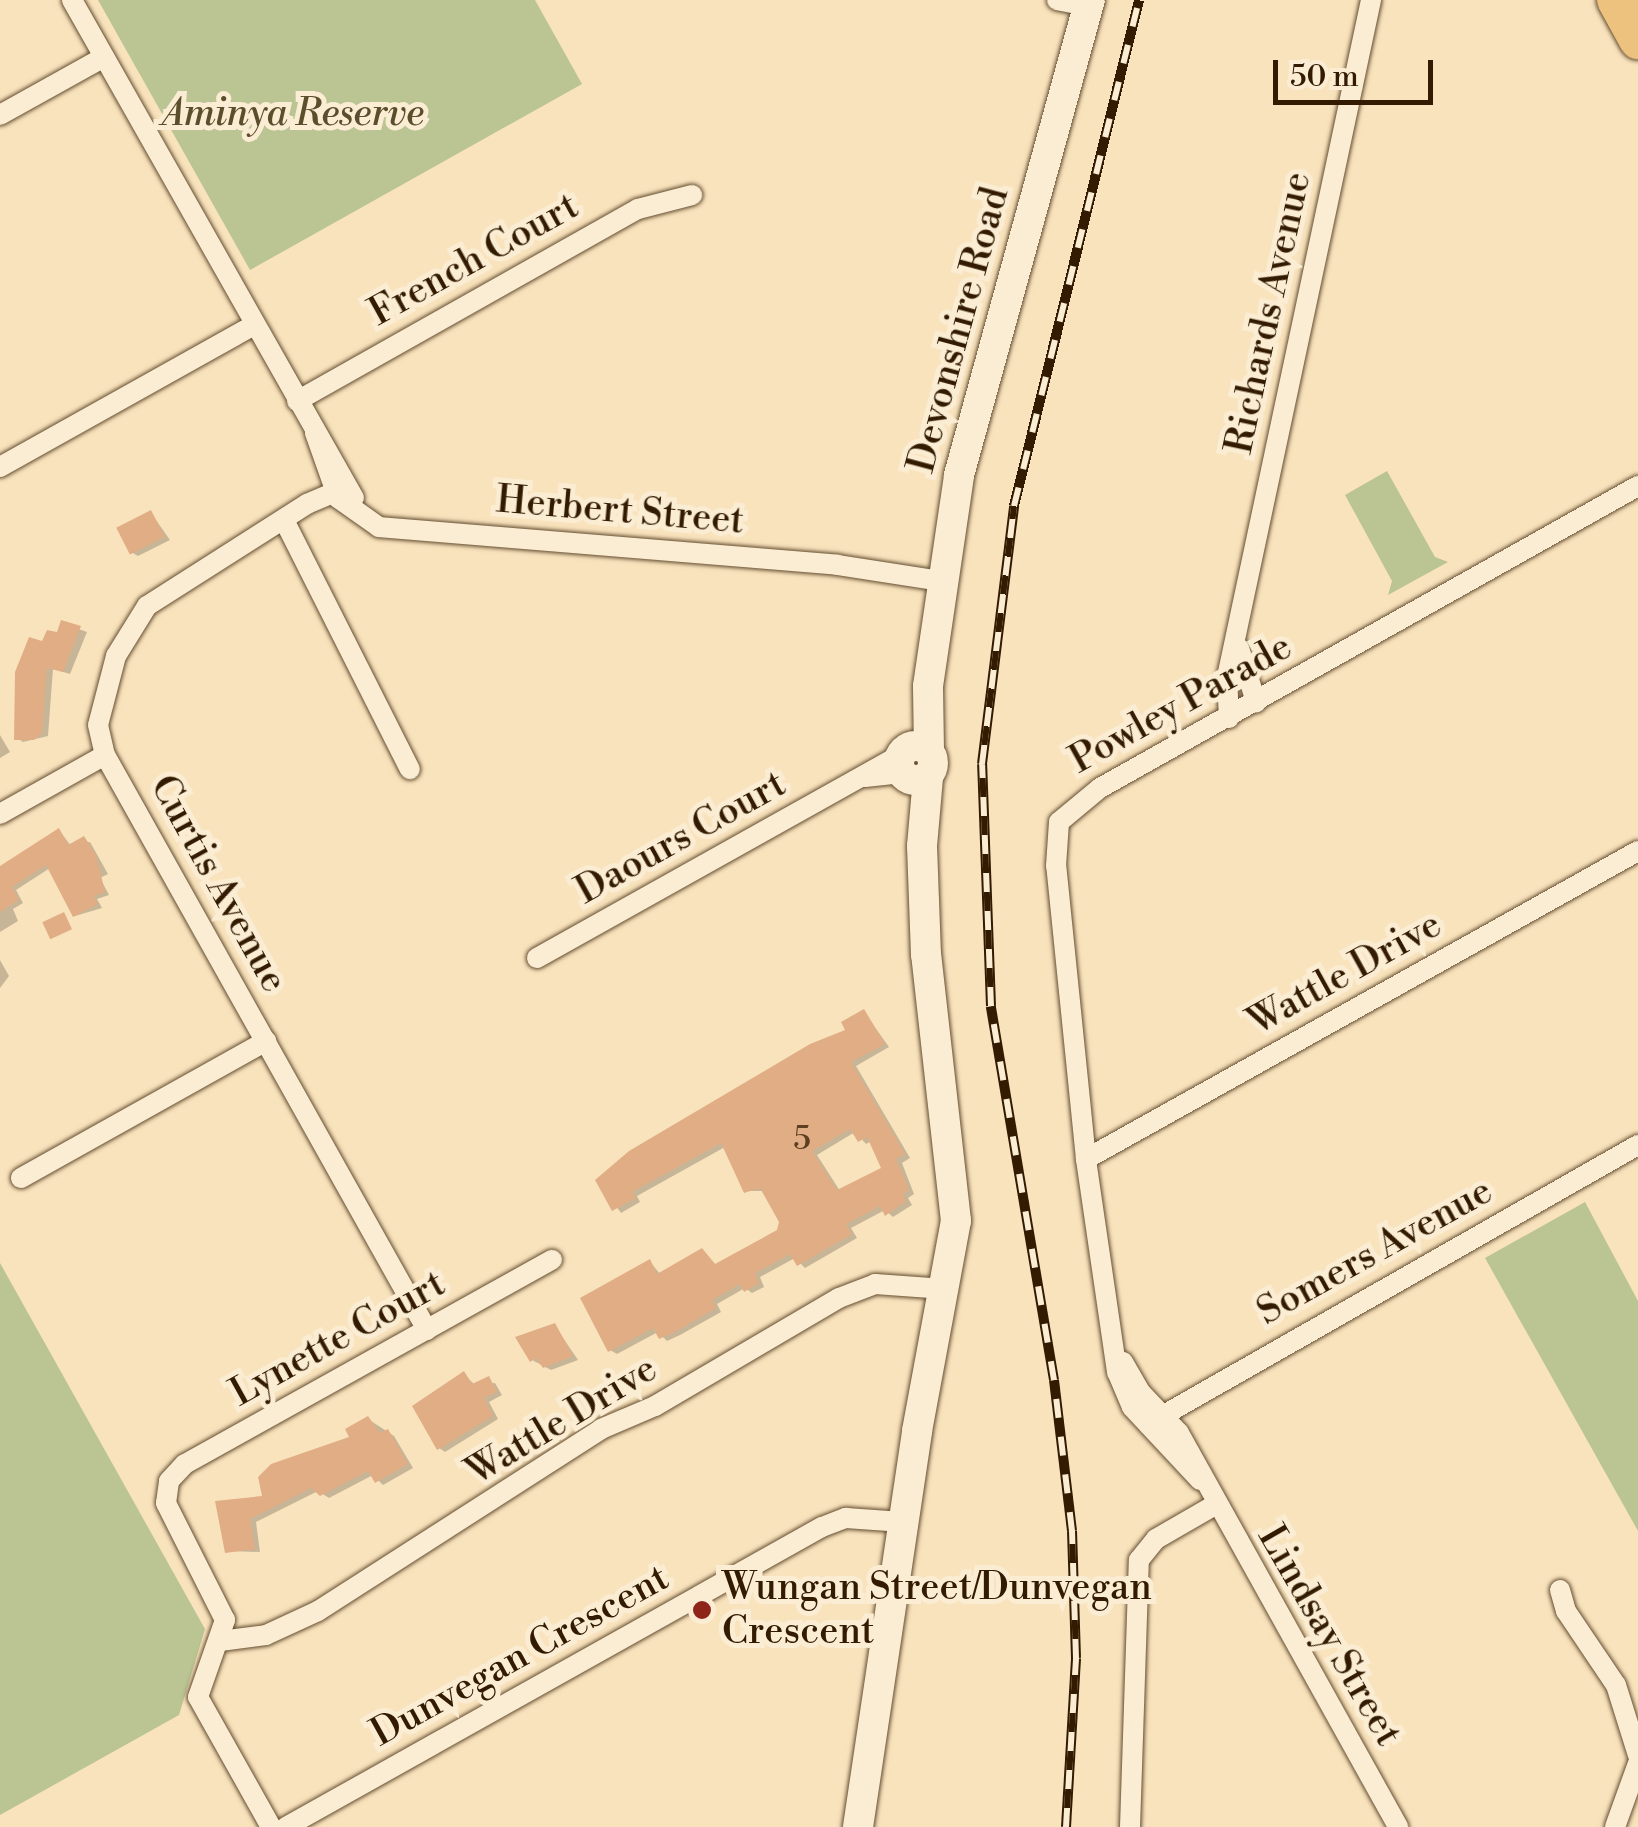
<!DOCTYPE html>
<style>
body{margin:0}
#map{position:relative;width:1638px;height:1827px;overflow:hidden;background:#f9e3bd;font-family:"Libre Bodoni",serif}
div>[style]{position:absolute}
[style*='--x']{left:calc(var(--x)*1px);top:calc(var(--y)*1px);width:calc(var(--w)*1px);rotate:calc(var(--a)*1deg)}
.green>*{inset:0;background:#bbc493}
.shadow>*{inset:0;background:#0003}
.building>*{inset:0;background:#e1ad85;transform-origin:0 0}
.roads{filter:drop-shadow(0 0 2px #644d2f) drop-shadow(0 0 2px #644d2f)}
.street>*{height:20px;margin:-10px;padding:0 10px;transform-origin:10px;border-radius:10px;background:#fbedd4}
.secondary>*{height:30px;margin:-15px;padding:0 15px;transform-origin:15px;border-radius:15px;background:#fbedd4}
.secondary>.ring{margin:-15px;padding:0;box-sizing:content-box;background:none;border:30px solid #fbedd4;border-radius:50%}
.highway>*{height:38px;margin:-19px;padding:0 19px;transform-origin:19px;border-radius:19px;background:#ecc27e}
.rail>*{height:10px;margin-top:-5px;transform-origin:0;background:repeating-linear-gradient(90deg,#fbedd4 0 19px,#321b00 0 38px);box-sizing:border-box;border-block:2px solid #321b00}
.dots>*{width:28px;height:28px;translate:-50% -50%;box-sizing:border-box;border:5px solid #fbedd4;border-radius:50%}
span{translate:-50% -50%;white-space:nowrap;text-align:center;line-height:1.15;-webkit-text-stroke:10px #fbedd4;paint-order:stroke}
.number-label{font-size:32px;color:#5e4021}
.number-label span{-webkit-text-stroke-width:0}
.park-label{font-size:38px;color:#5b4e2c;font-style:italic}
.street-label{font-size:38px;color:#321b00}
.poi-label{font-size:38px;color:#321b00}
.left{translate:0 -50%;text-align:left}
.scale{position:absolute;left:1273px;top:60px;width:160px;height:45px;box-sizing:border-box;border:5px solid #321b00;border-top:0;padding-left:12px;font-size:30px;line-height:35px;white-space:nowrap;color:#321b00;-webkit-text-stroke:8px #fbedd4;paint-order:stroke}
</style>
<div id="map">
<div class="green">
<div style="clip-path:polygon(98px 0,535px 0,582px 84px,250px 270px)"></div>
<div style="clip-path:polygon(1387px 471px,1435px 557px,1448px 562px,1388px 595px,1392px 581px,1345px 495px)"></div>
<div style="clip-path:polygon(1585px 1202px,1638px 1301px,1638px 1531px,1485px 1258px)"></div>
<div style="clip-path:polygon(0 1263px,205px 1629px,179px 1715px,0 1815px)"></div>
</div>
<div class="shadow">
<div style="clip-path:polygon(151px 513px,170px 540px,138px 556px,131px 552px)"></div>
<div style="clip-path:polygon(62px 623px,87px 632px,70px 674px,53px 669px,48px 736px,23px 742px,17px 738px,44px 644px,59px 635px)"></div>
<div style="clip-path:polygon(0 735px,10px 752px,0 758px)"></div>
<div style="clip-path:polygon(59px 830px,71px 846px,90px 842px,108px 874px,100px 878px,109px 895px,97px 899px,102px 908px,75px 916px,50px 868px,16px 890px,23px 903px,13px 909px,18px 921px,0 932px,0 870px)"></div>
<div style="clip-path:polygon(0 960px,9px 976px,0 988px)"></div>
<div style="clip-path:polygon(evenodd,864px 1012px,889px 1047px,856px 1066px,910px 1158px,902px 1163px,914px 1194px,908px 1198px,912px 1205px,893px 1217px,885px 1210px,851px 1228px,857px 1238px,805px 1268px,795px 1258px,760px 1277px,764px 1287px,752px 1293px,745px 1288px,717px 1304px,721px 1312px,680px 1335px,667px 1341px,658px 1332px,617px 1354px,610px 1350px,650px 1262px,661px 1275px,702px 1251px,717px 1266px,779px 1232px,782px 1221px,764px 1191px,745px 1191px,725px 1147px,637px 1196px,640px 1202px,621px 1213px,598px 1181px,849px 1031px,864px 1012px,855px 1132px,866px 1144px,872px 1141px,884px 1169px,840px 1191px,817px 1155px,855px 1132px)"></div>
<div style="clip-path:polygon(555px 1326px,578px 1360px,551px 1370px,532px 1360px)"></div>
<div style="clip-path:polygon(464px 1374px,475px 1385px,495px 1383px,502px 1395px,489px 1402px,498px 1419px,445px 1452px,439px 1448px)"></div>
<div style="clip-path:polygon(368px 1419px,394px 1436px,413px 1468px,383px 1485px,373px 1475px,329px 1498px,318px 1491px,256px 1522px,260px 1552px,228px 1551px,218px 1503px,265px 1498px,353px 1438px)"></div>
</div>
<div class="building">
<div style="left:151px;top:510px;width:30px;height:39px;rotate:63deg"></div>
<div style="clip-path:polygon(61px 620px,81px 626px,63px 672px,47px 668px,42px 733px,34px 740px,14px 740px,15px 672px,29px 637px,42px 641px,47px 630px,57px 632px)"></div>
<div style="clip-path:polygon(59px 828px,68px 845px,84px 836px,96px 855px,105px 892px,94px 896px,98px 904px,73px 917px,46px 865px,12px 887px,19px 900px,0 912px,0 866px)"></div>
<div style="left:64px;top:912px;width:19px;height:24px;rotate:65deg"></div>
<div style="clip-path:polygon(evenodd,864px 1009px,885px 1044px,851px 1062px,905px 1154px,896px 1159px,909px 1190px,903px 1194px,906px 1201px,885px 1216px,880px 1206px,846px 1224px,852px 1234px,797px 1266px,790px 1254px,755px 1273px,759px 1283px,744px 1292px,740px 1284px,712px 1300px,716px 1308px,673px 1333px,659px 1339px,653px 1328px,608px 1352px,580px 1298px,650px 1259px,657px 1274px,702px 1248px,715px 1264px,777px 1230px,779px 1222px,760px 1188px,744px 1193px,721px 1143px,632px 1192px,636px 1198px,612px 1211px,595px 1180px,629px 1151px,810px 1044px,845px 1030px,841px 1022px,864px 1009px,850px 1129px,858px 1142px,867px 1137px,881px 1168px,837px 1190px,812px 1151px,850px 1129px)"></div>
<div style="clip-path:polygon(555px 1323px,573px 1356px,543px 1368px,536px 1358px,530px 1362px,515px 1337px)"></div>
<div style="clip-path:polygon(464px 1371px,472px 1384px,489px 1376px,497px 1392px,484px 1398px,493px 1416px,437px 1450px,412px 1406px)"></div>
<div style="clip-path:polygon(368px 1416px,380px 1433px,388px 1429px,408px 1464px,375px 1483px,368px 1471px,320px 1496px,311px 1488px,250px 1519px,255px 1549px,225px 1553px,215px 1501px,262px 1496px,258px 1477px,271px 1464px,349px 1437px,345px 1429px)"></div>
</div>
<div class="roads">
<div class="street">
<div style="--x:72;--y:0;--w:572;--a:60.48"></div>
<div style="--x:1057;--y:0;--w:33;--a:11"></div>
<div style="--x:0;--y:115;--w:119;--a:-29.1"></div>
<div style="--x:297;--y:401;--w:391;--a:-29.4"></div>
<div style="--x:638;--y:209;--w:56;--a:-14.5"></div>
<div style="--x:315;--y:433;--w:69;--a:70.5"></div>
<div style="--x:338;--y:498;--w:50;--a:35.3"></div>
<div style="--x:379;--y:527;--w:460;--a:4.7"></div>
<div style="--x:837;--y:565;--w:104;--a:8.8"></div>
<div style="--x:0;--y:467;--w:291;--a:-29.2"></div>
<div style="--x:347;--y:487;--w:43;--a:157"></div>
<div style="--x:307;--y:504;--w:190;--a:147.5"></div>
<div style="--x:147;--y:606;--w:59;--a:121.8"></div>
<div style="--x:116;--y:656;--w:71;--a:104.6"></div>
<div style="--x:98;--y:725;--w:31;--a:77"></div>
<div style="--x:105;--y:755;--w:659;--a:60.75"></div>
<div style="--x:285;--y:522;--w:277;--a:63.2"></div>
<div style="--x:1239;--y:648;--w:57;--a:72.5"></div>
<div style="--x:1229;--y:718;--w:41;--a:-92.8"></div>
<div style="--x:1227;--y:677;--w:692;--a:-77.99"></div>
<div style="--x:865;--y:777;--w:37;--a:-6"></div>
<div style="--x:0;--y:814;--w:120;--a:-29.3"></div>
<div style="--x:537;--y:958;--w:418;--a:-29.2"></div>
<div style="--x:1086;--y:1159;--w:632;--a:-29.16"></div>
<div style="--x:21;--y:1178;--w:281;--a:-29.2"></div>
<div style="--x:1123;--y:1362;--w:36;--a:60"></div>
<div style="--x:1141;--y:1393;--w:55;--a:46.5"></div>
<div style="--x:1179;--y:1433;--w:451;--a:60.9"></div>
<div style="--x:1148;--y:1424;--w:564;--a:-29.66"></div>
<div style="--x:1200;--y:1480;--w:100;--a:-133"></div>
<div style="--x:1132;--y:1407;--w:38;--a:-113"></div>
<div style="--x:1117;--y:1372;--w:215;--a:-98.3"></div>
<div style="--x:1086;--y:1159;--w:295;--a:-95.8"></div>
<div style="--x:1056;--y:866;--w:44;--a:-86.1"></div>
<div style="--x:1059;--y:822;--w:53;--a:-39.7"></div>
<div style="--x:1100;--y:788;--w:617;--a:-29.31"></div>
<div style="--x:1560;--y:1590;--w:22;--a:74"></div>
<div style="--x:1566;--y:1611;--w:89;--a:56"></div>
<div style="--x:1616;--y:1685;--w:73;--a:72.6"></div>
<div style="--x:220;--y:1641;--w:46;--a:-7.4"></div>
<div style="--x:266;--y:1635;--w:57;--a:-24.8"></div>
<div style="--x:318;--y:1611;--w:336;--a:-32.7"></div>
<div style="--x:601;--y:1429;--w:59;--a:-23.1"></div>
<div style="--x:655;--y:1406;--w:213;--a:-30.4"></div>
<div style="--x:839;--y:1298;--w:39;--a:-21"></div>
<div style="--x:875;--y:1284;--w:70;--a:4.1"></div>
<div style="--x:271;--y:1827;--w:149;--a:-119.3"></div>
<div style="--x:198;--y:1697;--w:82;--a:-70.7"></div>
<div style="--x:225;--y:1620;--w:131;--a:-116.8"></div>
<div style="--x:166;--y:1503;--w:22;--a:-82"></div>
<div style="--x:169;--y:1481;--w:23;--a:-47"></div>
<div style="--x:185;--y:1464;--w:420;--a:-29.1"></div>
<div style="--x:286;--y:1827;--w:614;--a:-29.24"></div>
<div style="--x:822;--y:1527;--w:26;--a:-21"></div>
<div style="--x:846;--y:1518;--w:57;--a:4"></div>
<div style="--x:1130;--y:1827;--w:267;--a:-88.1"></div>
<div style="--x:1139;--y:1560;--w:27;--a:-51"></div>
<div style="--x:1156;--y:1539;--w:68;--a:-30"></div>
<div style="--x:1615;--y:1827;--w:68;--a:-70.2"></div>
</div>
<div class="secondary">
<div class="ring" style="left:899px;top:746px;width:4px;height:4px"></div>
<div style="--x:929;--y:751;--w:65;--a:-90.9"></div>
<div style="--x:928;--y:686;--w:213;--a:-81.6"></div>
<div style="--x:959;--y:475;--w:493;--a:-74.6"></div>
<div style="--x:858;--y:1827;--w:400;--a:-81.5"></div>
<div style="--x:917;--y:1431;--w:214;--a:-79.5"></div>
<div style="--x:956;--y:1221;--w:268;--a:-96.4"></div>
<div style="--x:926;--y:955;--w:109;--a:-92.1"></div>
<div style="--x:922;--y:846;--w:69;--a:-85"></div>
</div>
<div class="highway">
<div style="--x:1616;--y:0;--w:46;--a:61.2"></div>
</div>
</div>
<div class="rail">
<div style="--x:1066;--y:1827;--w:169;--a:-86.6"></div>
<div style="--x:1076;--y:1658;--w:127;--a:-91.8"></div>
<div style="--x:1072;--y:1531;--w:152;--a:-96.8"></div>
<div style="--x:1054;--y:1380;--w:379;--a:-99.6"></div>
<div style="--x:991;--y:1006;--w:242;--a:-92.1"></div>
<div style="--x:982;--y:764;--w:260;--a:-82.9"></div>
<div style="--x:1014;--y:506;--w:521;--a:-76.12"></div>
</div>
<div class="dots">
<div style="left:702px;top:1610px;background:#8f2418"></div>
</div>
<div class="number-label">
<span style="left:802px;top:1139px">5</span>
</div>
<div class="park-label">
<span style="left:293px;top:114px">Aminya Reserve</span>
</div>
<div class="street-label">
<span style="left:474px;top:260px;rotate:-29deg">French Court</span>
<span style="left:1269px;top:313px;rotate:-78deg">Richards Avenue</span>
<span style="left:959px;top:330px;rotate:-75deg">Devonshire Road</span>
<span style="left:620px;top:511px;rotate:5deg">Herbert Street</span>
<span style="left:1181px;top:704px;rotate:-29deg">Powley Parade</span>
<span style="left:681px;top:838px;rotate:-29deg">Daours Court</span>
<span style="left:218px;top:884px;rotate:61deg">Curtis Avenue</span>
<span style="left:1345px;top:974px;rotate:-29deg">Wattle Drive</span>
<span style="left:1375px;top:1252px;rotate:-29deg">Somers Avenue</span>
<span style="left:338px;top:1339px;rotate:-29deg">Lynette Court</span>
<span style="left:562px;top:1421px;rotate:-31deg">Wattle Drive</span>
<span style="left:1329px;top:1636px;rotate:60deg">Lindsay Street</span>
<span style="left:520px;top:1656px;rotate:-29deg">Dunvegan Crescent</span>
</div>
<div class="poi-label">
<span class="left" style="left:722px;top:1610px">Wungan Street/Dunvegan<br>Crescent</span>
</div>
<div class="scale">50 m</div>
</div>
